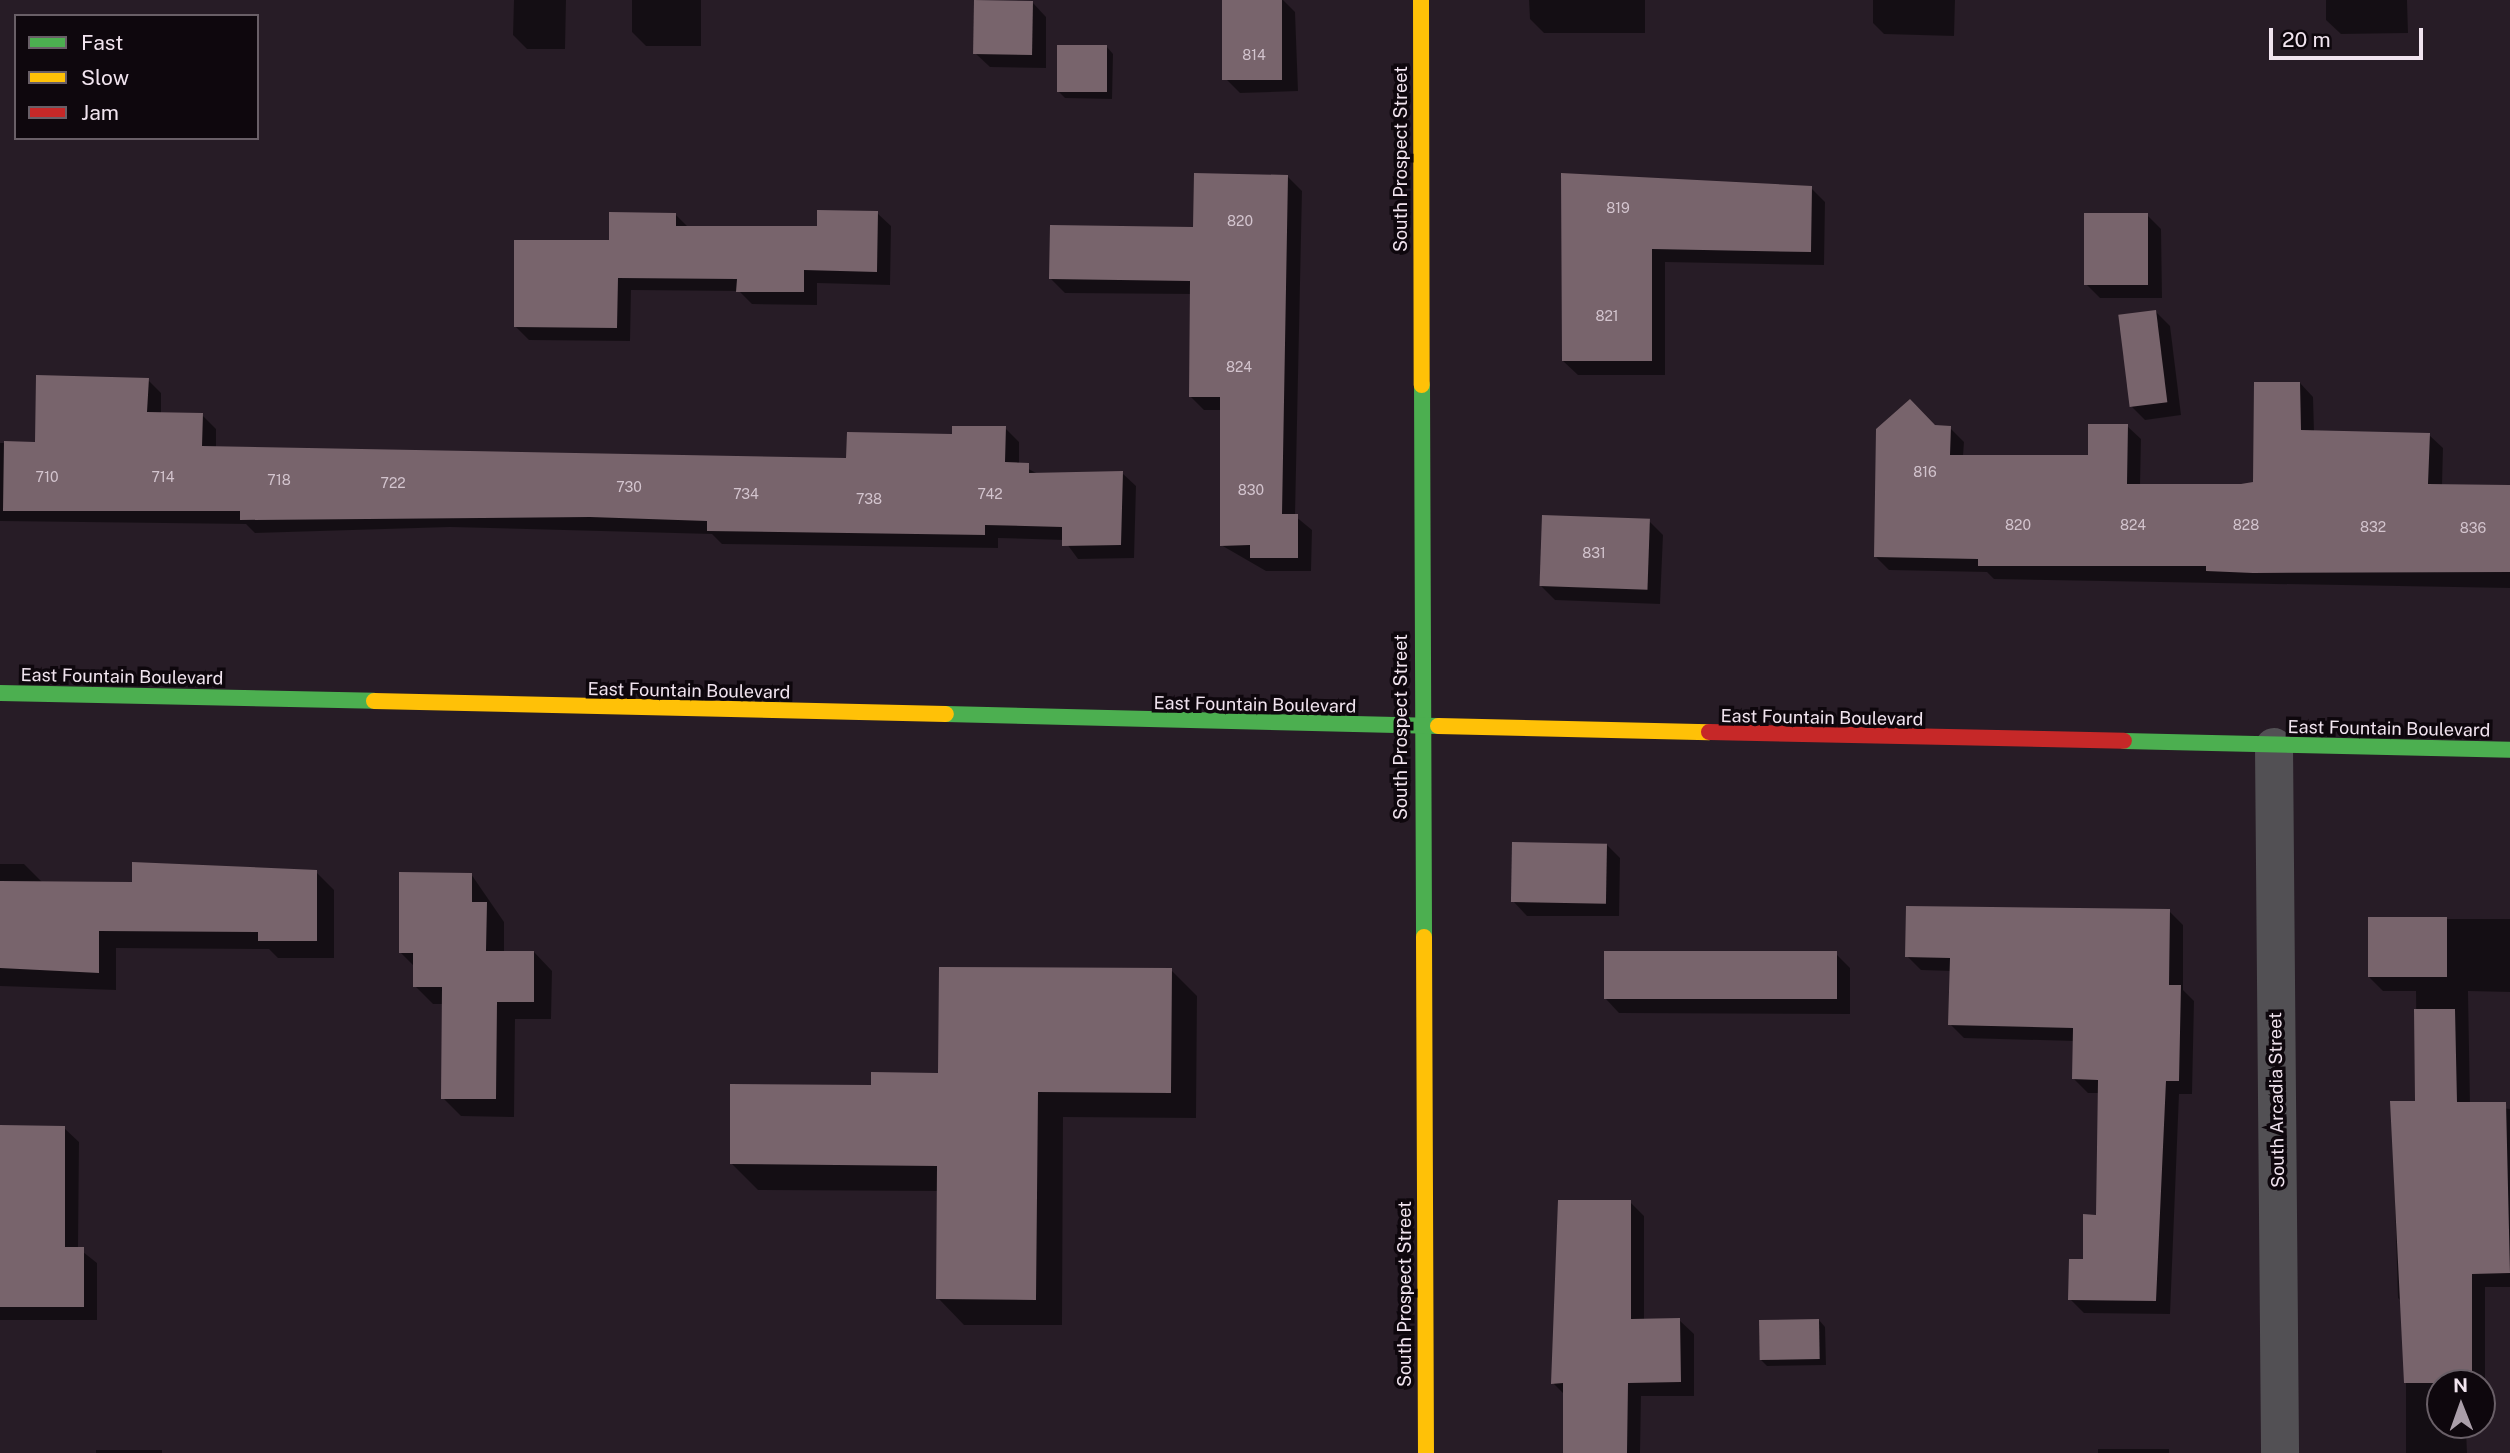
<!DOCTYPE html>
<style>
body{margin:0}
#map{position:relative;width:2510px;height:1453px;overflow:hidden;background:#271c26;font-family:"Public Sans",sans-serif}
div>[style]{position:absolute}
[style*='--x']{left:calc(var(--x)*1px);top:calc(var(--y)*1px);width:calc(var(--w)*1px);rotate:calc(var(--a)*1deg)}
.shadow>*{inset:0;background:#0007;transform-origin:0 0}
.building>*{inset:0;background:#78646c;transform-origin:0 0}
.street>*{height:38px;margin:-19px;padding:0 19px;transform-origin:19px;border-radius:19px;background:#525054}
.fast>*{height:16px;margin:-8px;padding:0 8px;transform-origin:8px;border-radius:8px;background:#4caf50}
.slow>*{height:16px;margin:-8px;padding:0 8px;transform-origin:8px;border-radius:8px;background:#ffc107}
.jam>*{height:16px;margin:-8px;padding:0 8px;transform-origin:8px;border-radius:8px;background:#c62828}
span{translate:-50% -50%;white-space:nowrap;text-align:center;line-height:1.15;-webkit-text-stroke:7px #0e070d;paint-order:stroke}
.number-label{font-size:14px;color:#d3c4ce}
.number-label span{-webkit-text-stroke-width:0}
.street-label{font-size:18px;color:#f1e4ef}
.legend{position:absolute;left:14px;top:14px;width:245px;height:126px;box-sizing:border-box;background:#0e070d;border:2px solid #695f67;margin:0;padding:9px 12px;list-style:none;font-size:21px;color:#f1e4ef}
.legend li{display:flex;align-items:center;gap:14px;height:35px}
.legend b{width:35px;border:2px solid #695f67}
.north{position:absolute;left:2426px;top:1369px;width:70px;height:70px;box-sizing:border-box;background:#0e070d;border:2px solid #695f67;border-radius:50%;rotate:359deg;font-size:19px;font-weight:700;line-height:28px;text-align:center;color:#f1e4ef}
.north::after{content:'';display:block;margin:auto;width:24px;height:32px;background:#aa9ea9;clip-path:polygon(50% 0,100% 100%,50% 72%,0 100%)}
.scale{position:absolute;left:2269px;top:28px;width:154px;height:32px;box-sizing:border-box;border:4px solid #f1e4ef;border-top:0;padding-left:9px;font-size:21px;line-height:24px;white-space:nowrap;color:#f1e4ef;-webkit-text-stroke:5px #0e070d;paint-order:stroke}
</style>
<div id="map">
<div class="shadow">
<div style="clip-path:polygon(514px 0,566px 0,565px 49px,527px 49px,513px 35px)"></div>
<div style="clip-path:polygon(632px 0,701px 0,701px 46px,646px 46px,632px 32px)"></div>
<div style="clip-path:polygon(1223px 0,1283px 0,1295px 12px,1298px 91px,1240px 93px,1226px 79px)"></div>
<div style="clip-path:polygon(1529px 0,1645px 0,1645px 33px,1544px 33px,1530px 19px)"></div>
<div style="clip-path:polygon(1873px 0,1955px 0,1954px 36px,1884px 34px,1873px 23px)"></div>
<div style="clip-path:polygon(2326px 0,2407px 0,2408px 33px,2341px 34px,2326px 20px)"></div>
<div style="clip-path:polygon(1032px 2px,1046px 17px,1046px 68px,990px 67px,975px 53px)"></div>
<div style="clip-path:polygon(1107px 47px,1113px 54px,1112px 99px,1065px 98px,1058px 91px)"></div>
<div style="clip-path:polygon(1563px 175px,1811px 188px,1825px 202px,1824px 265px,1665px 262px,1665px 375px,1578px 375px,1563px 361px)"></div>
<div style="clip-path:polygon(1288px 177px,1302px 191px,1295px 516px,1312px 530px,1311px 571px,1266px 571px,1221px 545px,1221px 410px,1204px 410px,1190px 396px,1192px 294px,1065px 293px,1051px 279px,1195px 229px)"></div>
<div style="clip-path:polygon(877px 213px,891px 226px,890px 285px,817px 283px,817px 305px,752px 304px,739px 291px,631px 290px,630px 341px,529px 340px,515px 326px,611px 242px,675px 214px,689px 228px,819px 227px)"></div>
<div style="clip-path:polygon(2147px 215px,2161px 229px,2162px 298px,2100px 298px,2086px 284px)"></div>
<div style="clip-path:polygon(2156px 312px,2170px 326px,2181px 415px,2145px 420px,2131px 406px)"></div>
<div style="clip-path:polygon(148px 380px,161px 393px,161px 414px,202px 415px,216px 429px,216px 448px,848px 460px,1005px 428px,1019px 442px,1019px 464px,1038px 474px,1122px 473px,1136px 486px,1134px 558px,1078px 559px,1064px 540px,998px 538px,998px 548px,722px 544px,712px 534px,450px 527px,255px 533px,246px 524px,0 521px,0 443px,37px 443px)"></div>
<div style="clip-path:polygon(2300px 383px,2313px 397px,2314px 432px,2429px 435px,2443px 448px,2442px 486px,2510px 487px,2510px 588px,1994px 579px,1987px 572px,1889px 570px,1876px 557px,1935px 427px,1950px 428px,1964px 442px,1963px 456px,2090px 456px,2127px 426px,2141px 439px,2140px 486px,2241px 486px,2255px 483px)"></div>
<div style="clip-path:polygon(1649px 521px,1663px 535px,1660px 604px,1555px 600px,1541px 586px)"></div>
<div style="clip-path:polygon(1606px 844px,1620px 858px,1619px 916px,1527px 916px,1513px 901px)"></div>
<div style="clip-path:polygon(0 864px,24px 864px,42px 882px,134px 884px,316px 872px,334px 890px,334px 958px,278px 958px,269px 949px,116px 948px,116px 990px,0 986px)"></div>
<div style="clip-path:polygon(471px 874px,504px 922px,504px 952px,534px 952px,552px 971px,551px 1019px,515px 1019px,514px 1117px,461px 1116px,443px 1098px,444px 1004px,433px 1004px,415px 986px,415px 967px,400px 952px)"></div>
<div style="clip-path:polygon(2169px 911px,2183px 925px,2183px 990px,2194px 1001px,2192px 1094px,2179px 1094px,2170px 1314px,2084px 1313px,2070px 1299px,2098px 1216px,2100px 1093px,2088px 1093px,2074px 1079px,2074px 1041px,1964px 1038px,1950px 1024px,1952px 971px,1921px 970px,1907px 956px)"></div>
<div style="clip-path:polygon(evenodd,2369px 919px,2510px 919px,2510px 992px,2468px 991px,2470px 1104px,2510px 1109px,2510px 1287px,2485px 1287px,2485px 1429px,2466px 1429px,2467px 1453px,2406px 1453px,2406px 1306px,2398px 1298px,2392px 1103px,2417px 1103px,2416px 991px,2383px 991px,2369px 977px,2369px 919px,2440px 1383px,2482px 1383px,2482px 1425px,2440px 1425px,2440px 1383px)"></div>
<div style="clip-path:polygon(1836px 954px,1850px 968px,1850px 1014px,1619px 1013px,1605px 998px)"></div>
<div style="clip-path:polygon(1171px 970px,1197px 996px,1196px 1118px,1063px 1117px,1062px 1325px,964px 1325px,938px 1298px,939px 1191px,758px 1190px,731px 1163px,872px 1087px,940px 1075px)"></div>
<div style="clip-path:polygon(0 1127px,64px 1128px,79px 1142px,78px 1248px,97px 1263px,97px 1320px,0 1320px)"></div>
<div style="clip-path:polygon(1630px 1202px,1644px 1216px,1644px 1321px,1679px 1320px,1694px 1334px,1694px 1396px,1641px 1396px,1640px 1453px,1565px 1453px,1565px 1395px,1553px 1383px)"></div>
<div style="clip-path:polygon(1819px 1320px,1825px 1327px,1826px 1365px,1767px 1366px,1761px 1360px)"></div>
<div style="left:2098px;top:1449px;width:71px;height:4px"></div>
<div style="left:96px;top:1450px;width:66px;height:3px"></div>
</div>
<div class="building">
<div style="left:974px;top:0;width:59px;height:54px;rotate:1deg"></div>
<div style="left:1222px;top:0;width:60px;height:80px"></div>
<div style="left:1057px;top:45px;width:50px;height:47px"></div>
<div style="clip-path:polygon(1194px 173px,1288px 175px,1282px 514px,1298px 514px,1298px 558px,1250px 558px,1250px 545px,1220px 546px,1220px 397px,1189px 397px,1190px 281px,1049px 279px,1050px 225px,1193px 227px)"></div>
<div style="clip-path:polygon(1561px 173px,1812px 186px,1811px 252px,1652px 249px,1652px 361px,1562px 361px)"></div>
<div style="clip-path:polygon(817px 210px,878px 211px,877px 272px,804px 270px,804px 292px,736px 292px,737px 279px,618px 278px,617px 328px,514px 327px,514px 240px,609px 240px,609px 212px,676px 213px,676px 226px,817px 226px)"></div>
<div style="left:2148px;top:213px;width:72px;height:64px;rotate:90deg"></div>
<div style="left:2156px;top:310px;width:93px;height:38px;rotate:83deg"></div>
<div style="clip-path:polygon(36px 375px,149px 378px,147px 412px,203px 413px,202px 446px,846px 458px,847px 432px,952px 434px,952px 426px,1006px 426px,1005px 462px,1029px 463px,1029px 473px,1123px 471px,1121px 545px,1062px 546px,1062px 527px,985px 525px,985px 535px,707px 531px,707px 521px,590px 517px,240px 520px,240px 511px,3px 511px,4px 441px,35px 442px)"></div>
<div style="clip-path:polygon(2254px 382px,2300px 382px,2301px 430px,2430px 433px,2428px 484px,2510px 485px,2510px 572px,2253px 573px,2206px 571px,2206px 566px,1978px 566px,1978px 559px,1874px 557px,1876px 429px,1910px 399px,1935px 425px,1951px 426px,1950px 455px,2088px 455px,2088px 424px,2128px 424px,2127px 484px,2241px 484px,2253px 482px)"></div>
<div style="left:1542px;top:515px;width:108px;height:71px;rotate:2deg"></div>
<div style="left:1512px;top:842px;width:95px;height:60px;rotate:1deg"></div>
<div style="clip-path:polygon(132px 862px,317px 870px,317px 941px,258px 941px,258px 932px,99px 931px,99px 973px,0 968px,0 881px,132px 882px)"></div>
<div style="clip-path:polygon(399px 872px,472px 873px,472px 902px,487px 902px,486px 951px,534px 951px,534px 1002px,497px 1002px,496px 1099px,441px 1099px,442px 987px,413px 987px,413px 953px,399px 953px)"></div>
<div style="clip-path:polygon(1906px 906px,2170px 909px,2169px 985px,2181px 985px,2179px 1081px,2166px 1081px,2156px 1301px,2068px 1300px,2069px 1259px,2083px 1259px,2083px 1214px,2096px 1215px,2098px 1080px,2072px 1079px,2073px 1028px,1948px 1025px,1950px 958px,1905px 957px)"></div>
<div style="left:2368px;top:917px;width:79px;height:60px"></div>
<div style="left:1604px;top:951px;width:233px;height:48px"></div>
<div style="clip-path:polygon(939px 967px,1172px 968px,1171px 1093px,1038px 1092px,1036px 1300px,936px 1299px,937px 1166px,730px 1164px,730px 1084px,871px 1085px,871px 1072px,938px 1073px)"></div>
<div style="clip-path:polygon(2414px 1009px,2455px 1009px,2457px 1102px,2506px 1102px,2510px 1273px,2472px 1274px,2472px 1383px,2404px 1383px,2390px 1101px,2415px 1101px)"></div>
<div style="clip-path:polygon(0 1125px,65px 1126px,65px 1247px,84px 1247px,84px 1307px,0 1307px)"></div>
<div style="clip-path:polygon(1558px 1200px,1631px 1200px,1631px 1319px,1680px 1318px,1681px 1382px,1628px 1383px,1627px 1453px,1563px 1453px,1563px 1383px,1551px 1384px)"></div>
<div style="left:1819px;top:1319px;width:40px;height:60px;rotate:89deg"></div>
</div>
<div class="street">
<div style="--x:2274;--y:747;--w:706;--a:89.51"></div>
</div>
<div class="fast">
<div style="--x:1422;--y:385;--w:552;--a:89.79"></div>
<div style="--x:0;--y:693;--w:374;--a:1.2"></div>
<div style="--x:946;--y:714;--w:492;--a:1.4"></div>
<div style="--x:2124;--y:741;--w:386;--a:1.3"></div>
</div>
<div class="slow">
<div style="--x:1421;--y:0;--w:385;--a:89.9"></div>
<div style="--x:374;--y:701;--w:572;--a:1.3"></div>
<div style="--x:1438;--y:726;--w:271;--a:1.3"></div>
<div style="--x:1424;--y:937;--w:516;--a:89.78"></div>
</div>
<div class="jam">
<div style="--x:1709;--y:732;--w:415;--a:1.2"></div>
</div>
<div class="number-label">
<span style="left:1254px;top:55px">814</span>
<span style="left:1618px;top:208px">819</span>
<span style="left:1240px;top:221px">820</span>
<span style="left:1607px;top:316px">821</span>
<span style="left:1239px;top:367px">824</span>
<span style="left:1925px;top:472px">816</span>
<span style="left:47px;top:477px">710</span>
<span style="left:163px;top:477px">714</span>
<span style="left:279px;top:480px">718</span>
<span style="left:393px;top:483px">722</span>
<span style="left:629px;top:487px">730</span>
<span style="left:1251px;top:490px">830</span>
<span style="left:746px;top:494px">734</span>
<span style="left:990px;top:494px">742</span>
<span style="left:869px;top:499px">738</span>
<span style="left:2018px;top:525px">820</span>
<span style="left:2133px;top:525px">824</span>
<span style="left:2246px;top:525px">828</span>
<span style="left:2373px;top:527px">832</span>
<span style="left:2473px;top:528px">836</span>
<span style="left:1594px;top:553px">831</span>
</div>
<div class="street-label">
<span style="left:1401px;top:159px;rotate:-90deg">South Prospect Street</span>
<span style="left:122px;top:677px;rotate:1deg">East Fountain Boulevard</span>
<span style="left:689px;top:691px;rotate:1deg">East Fountain Boulevard</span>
<span style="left:1255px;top:705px;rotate:1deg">East Fountain Boulevard</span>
<span style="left:1822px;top:718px;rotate:1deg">East Fountain Boulevard</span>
<span style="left:1401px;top:727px;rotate:-90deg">South Prospect Street</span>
<span style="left:2389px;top:729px;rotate:1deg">East Fountain Boulevard</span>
<span style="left:2277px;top:1100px;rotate:-91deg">South Arcadia Street</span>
<span style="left:1405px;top:1294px;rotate:-90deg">South Prospect Street</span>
</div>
<ul class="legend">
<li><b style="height:9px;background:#4caf50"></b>Fast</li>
<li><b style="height:9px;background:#ffc107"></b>Slow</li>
<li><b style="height:9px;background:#c62828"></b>Jam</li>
</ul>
<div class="north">N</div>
<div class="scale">20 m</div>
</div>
